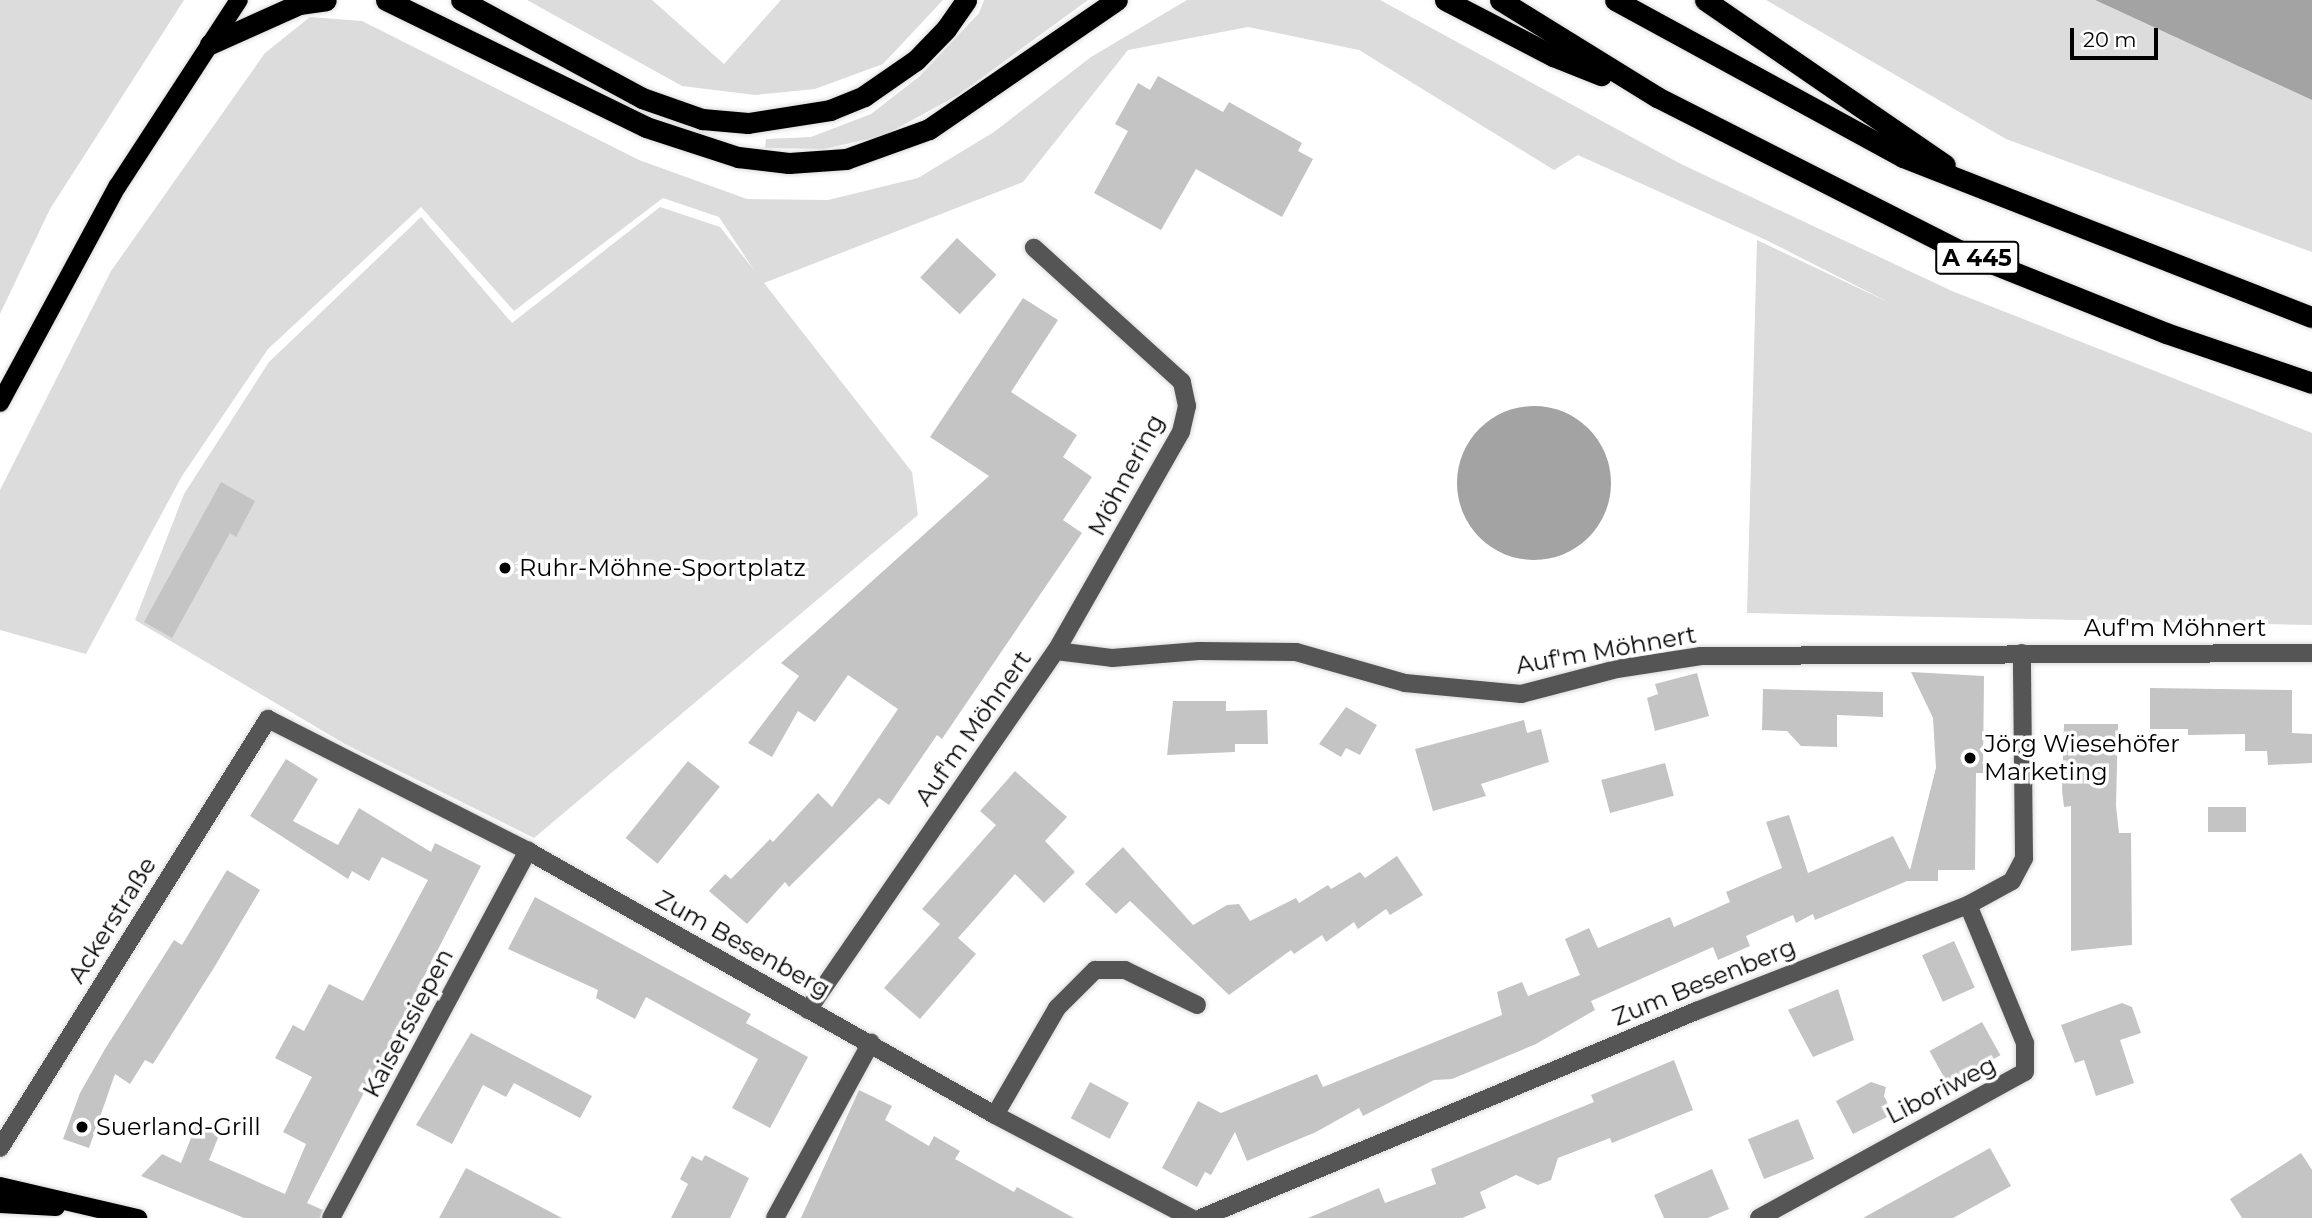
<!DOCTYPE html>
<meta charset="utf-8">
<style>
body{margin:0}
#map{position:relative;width:2312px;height:1218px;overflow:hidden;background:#fff;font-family:Montserrat,sans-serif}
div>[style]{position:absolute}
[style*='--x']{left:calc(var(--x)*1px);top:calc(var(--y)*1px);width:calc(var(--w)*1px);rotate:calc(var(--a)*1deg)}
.green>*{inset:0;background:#dcdcdc}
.water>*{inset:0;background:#a3a3a3}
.round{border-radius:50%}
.building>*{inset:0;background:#c4c4c4;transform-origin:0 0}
.roads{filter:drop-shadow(0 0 2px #dbdbdb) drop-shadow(0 0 2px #dbdbdb)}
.minor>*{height:18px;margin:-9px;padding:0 9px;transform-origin:9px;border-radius:9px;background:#555}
.major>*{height:18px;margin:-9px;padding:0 9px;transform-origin:9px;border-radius:9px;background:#000}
.highway>*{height:21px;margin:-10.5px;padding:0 10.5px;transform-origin:10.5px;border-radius:10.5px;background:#000}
.dots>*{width:19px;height:19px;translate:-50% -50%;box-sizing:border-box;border:4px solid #fff;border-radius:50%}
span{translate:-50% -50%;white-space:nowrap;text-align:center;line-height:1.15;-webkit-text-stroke:7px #fff;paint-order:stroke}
.shield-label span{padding:2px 5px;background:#fff;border:2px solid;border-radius:5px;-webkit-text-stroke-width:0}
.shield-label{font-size:23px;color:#000;font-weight:700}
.street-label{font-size:24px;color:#000}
.poi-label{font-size:24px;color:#000}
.left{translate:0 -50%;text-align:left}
.scale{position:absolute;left:2070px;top:28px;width:88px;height:32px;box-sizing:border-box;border:4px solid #000;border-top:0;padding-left:9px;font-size:21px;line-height:24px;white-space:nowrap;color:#000;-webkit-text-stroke:5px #fff;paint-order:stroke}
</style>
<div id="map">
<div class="green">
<div style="clip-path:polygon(0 0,184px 0,50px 209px,0 314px)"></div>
<div style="clip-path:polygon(527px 0,652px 0,724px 64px,781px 0,943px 0,883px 64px,815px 89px,755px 95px,682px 86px)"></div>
<div style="clip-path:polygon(984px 0,1088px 0,958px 95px,883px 136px,823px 149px,765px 148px,766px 139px,811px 137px,871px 114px,920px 76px,979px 13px)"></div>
<div style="clip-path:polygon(1187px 0,1380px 0,1681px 164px,1952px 291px,2312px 433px,2312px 625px,1747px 613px,1757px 240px,1892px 304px,1766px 240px,1578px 155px,1554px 170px,1359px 50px,1248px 27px,1128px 50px,1023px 182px,764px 283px,912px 472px,918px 515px,534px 838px,345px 744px,135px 620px,184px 494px,269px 362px,421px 217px,512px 323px,660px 207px,720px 227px,754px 270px,719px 217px,663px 198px,514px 311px,421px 207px,268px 349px,182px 476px,86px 654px,0 630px,0 490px,111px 271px,265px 53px,310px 17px,362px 21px,639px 160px,747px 199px,828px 200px,918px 178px,994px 132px,1091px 57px)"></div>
<div style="clip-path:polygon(1766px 0,2095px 0,2312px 100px,2312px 252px,2006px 139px)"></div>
</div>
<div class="water">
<div style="clip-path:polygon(2095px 0,2312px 0,2312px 100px)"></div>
<div class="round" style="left:1457px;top:406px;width:154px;height:154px"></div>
</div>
<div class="building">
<div style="clip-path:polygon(1158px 76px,1223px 112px,1229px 102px,1302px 143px,1298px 151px,1313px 159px,1282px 217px,1196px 169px,1161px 230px,1094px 193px,1128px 131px,1115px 124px,1138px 83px,1150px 90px)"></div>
<div style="left:957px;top:238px;width:54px;height:54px;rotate:43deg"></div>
<div style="clip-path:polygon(1023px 298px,1058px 320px,1011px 392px,1077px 435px,1063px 457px,1092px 477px,1063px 520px,1082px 533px,942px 739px,937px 735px,889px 805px,879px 798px,789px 887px,785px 882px,747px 924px,709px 891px,725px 874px,731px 879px,770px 839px,773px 842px,818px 793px,832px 807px,898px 709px,848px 675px,815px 722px,798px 711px,772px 757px,748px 743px,799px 676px,781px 663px,989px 476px,930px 437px)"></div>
<div style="clip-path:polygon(221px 482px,255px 501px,236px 537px,230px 533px,172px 638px,144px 622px)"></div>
<div style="clip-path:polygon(1911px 672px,1984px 676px,1983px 773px,1976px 773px,1975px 870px,1938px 870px,1938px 881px,1907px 881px,1815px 920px,1813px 914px,1796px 923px,1793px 915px,1746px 936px,1750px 946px,1718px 960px,1713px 947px,1591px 1001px,1595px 1010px,1536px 1044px,1452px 1079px,1434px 1080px,1363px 1116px,1359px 1108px,1316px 1132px,1247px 1161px,1235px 1132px,1211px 1175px,1205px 1172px,1197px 1187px,1162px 1168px,1198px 1101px,1221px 1113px,1317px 1074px,1323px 1087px,1502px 1015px,1497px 992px,1522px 982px,1528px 996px,1580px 975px,1565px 939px,1589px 928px,1598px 948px,1670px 917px,1674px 927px,1730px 902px,1726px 892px,1782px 868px,1766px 822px,1789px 815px,1808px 873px,1893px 836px,1910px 870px,1936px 768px,1933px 718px)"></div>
<div style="clip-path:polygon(1697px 673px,1709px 716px,1655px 731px,1647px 698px,1658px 694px,1655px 684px)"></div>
<div style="clip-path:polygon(2150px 688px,2292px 690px,2292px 733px,2312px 734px,2312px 763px,2268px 765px,2267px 751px,2245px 751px,2245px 734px,2188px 735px,2188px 729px,2150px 729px)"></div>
<div style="clip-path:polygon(1763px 689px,1883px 692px,1883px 717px,1837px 715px,1837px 747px,1801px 746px,1787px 731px,1762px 730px)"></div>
<div style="clip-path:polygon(1173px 701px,1226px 701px,1226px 711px,1267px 710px,1268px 744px,1235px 744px,1235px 752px,1167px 755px)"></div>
<div style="clip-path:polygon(1346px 707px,1377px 725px,1360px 755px,1346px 748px,1341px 757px,1319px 744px)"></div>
<div style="clip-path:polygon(1524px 720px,1527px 733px,1541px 729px,1549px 762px,1481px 784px,1486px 796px,1433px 811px,1415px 749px)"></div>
<div style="clip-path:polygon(2064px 724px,2118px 724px,2116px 806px,2119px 833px,2131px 833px,2132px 945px,2071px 951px,2071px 806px,2064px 807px,2062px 790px)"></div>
<div style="clip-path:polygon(286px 759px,318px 779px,293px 821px,338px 845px,359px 808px,431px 852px,435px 843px,481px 866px,307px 1203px,323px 1210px,320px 1218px,244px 1218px,141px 1176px,162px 1154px,181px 1163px,197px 1123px,220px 1133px,209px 1160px,285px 1194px,306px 1144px,283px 1132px,312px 1077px,275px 1058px,293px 1025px,304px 1031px,329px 984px,363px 1001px,428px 880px,382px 857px,369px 881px,352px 871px,348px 879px,250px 816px)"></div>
<div style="left:688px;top:761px;width:41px;height:99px;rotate:39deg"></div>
<div style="left:1665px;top:763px;width:34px;height:66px;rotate:75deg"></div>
<div style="clip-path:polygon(1015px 771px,1067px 817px,1045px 841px,1075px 872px,1044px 903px,1015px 874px,958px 938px,976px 954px,920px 1019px,884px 988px,940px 924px,922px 909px,996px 825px,980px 811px)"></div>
<div style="left:2208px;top:807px;width:38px;height:25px"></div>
<div style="clip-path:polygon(1123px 847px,1193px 925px,1227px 905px,1239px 904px,1250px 921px,1296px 898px,1299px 903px,1328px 885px,1331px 889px,1360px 872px,1365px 878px,1397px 856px,1423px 895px,1390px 915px,1386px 909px,1358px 929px,1354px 922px,1326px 942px,1322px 935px,1294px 954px,1291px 950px,1229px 995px,1130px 901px,1116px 914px,1085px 884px)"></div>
<div style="clip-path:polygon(227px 870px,260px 890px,215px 966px,153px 1064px,145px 1060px,130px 1084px,115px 1074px,89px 1148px,63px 1139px,80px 1093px,105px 1049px,174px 940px,182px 945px)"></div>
<div style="clip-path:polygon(535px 897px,751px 1014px,746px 1023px,808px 1057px,770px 1128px,732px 1108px,758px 1059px,646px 997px,635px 1019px,596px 998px,598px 990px,508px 949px)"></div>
<div style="left:1954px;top:941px;width:51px;height:35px;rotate:66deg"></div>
<div style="clip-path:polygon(1838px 989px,1854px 1040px,1813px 1057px,1788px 1010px)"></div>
<div style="clip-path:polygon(2122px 1003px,2132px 1007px,2141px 1033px,2120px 1040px,2134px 1083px,2096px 1096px,2084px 1060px,2075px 1063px,2061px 1025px)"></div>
<div style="left:1982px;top:1022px;width:38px;height:60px;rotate:61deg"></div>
<div style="clip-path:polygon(471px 1033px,592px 1096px,580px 1118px,514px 1083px,506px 1097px,483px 1085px,452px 1144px,416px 1125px)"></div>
<div style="clip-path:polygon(1674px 1060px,1693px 1110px,1612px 1143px,1610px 1138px,1558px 1158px,1551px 1180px,1538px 1185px,1516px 1175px,1480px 1192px,1486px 1208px,1462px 1218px,1308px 1218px,1379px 1188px,1385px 1203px,1436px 1184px,1431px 1169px,1594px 1102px,1591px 1095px)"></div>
<div style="left:1090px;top:1082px;width:44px;height:41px;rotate:28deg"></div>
<div style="clip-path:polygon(1871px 1082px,1886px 1087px,1884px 1096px,1893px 1114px,1853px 1134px,1836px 1101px)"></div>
<div style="clip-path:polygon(859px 1090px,892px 1106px,885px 1120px,929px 1146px,934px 1136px,960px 1151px,955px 1159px,1014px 1192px,1017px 1187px,1074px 1218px,801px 1218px)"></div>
<div style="left:1798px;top:1119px;width:43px;height:54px;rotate:68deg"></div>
<div style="clip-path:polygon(1990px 1148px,2011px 1186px,1953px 1218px,1863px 1218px)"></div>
<div style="clip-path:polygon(2301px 1153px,2312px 1170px,2312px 1218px,2242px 1218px,2230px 1199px)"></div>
<div style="clip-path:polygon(705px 1155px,749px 1178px,730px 1218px,671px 1218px,688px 1184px,680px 1179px,692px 1156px,702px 1161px)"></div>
<div style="clip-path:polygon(466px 1168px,522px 1197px,562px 1218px,439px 1218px)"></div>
<div style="clip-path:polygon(1712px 1169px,1729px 1209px,1708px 1218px,1664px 1218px,1654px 1195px)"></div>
</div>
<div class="roads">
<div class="minor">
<div style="--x:1056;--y:651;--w:56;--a:7.1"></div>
<div style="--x:1112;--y:658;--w:87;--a:-4.6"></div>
<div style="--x:1199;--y:651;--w:97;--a:0.6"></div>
<div style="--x:1296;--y:652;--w:113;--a:15.9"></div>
<div style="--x:1405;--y:683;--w:117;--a:5.4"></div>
<div style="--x:1521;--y:694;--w:99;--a:-14.6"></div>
<div style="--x:1617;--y:669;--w:85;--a:-8.8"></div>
<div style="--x:1701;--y:656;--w:611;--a:-0.28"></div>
<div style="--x:808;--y:1010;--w:436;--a:-55.4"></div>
<div style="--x:1056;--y:651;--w:252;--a:-60.3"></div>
<div style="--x:1181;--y:432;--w:27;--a:-77"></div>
<div style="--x:1187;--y:406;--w:25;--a:-102"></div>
<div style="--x:1182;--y:382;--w:200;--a:-137.8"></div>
<div style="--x:995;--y:1115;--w:124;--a:-59.9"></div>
<div style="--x:1057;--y:1008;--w:54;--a:-45"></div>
<div style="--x:1095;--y:970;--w:30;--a:0"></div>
<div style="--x:1125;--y:970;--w:80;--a:25.9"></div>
<div style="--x:0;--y:1148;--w:506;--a:-58.01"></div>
<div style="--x:268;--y:719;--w:292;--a:26.9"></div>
<div style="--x:528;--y:851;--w:536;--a:29.48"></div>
<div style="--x:995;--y:1115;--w:221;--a:27.7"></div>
<div style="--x:331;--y:1218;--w:417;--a:-61.8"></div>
<div style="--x:775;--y:1218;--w:200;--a:-61.3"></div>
<div style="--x:1201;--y:1218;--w:537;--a:-22.69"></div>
<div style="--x:1696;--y:1011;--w:292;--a:-21.3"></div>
<div style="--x:1968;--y:905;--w:50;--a:-28.6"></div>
<div style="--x:2012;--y:881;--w:26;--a:-62"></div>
<div style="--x:2024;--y:858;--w:205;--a:-90.6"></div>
<div style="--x:1759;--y:1218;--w:303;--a:-28.8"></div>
<div style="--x:2025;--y:1072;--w:29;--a:-90"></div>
<div style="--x:2025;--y:1043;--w:149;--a:-112.4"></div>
</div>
<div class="major">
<div style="--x:0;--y:403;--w:246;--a:-61.6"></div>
<div style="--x:117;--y:187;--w:223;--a:-56.9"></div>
<div style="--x:0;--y:1186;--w:142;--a:13.1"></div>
<div style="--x:0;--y:1204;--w:56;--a:3.1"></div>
</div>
<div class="highway">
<div style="--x:386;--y:0;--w:289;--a:26"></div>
<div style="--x:646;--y:127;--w:97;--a:18.1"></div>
<div style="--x:738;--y:157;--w:51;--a:6.7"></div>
<div style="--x:789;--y:163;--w:57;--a:-4"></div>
<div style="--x:846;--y:159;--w:88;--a:-19.9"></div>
<div style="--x:929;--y:129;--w:228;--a:-34.5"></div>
<div style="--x:461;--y:0;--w:206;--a:28.4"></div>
<div style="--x:642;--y:98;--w:64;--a:19.3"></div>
<div style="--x:702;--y:119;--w:46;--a:5"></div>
<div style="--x:748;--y:123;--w:83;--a:-9"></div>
<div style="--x:830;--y:110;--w:37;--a:-22"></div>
<div style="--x:864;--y:96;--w:63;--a:-34.7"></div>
<div style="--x:916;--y:60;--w:43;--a:-45.9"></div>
<div style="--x:946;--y:29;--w:35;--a:-55"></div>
<div style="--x:1445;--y:0;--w:122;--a:27.4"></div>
<div style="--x:1553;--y:56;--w:52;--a:21.6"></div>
<div style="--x:1500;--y:0;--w:185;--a:31.7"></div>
<div style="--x:1657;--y:97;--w:341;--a:26.9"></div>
<div style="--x:1961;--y:251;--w:221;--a:21.8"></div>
<div style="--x:2166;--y:333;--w:154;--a:18.9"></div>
<div style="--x:1615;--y:0;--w:328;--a:28.6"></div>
<div style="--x:1903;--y:157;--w:439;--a:21.4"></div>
<div style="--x:1705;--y:0;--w:291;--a:34.5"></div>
<div style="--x:210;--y:44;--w:98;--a:-24.2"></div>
<div style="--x:299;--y:4;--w:27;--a:-8"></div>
</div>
</div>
<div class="dots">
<div style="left:505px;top:568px;background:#000"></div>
<div style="left:1970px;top:758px;background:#000"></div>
<div style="left:82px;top:1127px;background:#000"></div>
</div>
<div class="shield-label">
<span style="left:1977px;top:258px">A 445</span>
</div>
<div class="street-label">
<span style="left:1126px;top:475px;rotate:-62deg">Möhnering</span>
<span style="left:2175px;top:628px">Auf'm Möhnert</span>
<span style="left:1606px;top:650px;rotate:-10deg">Auf'm Möhnert</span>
<span style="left:973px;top:728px;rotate:-55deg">Auf'm Möhnert</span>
<span style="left:112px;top:920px;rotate:-58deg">Ackerstraße</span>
<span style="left:743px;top:944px;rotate:29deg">Zum Besenberg</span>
<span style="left:1704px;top:982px;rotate:-22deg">Zum Besenberg</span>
<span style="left:408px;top:1023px;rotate:-62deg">Kaiserssiepen</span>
<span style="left:1941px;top:1090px;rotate:-27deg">Liboriweg</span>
</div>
<div class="poi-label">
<span class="left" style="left:519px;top:568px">Ruhr-Möhne-Sportplatz</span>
<span class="left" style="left:1984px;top:758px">Jörg Wiesehöfer<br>Marketing</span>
<span class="left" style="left:96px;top:1127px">Suerland-Grill</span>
</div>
<div class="scale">20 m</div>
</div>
